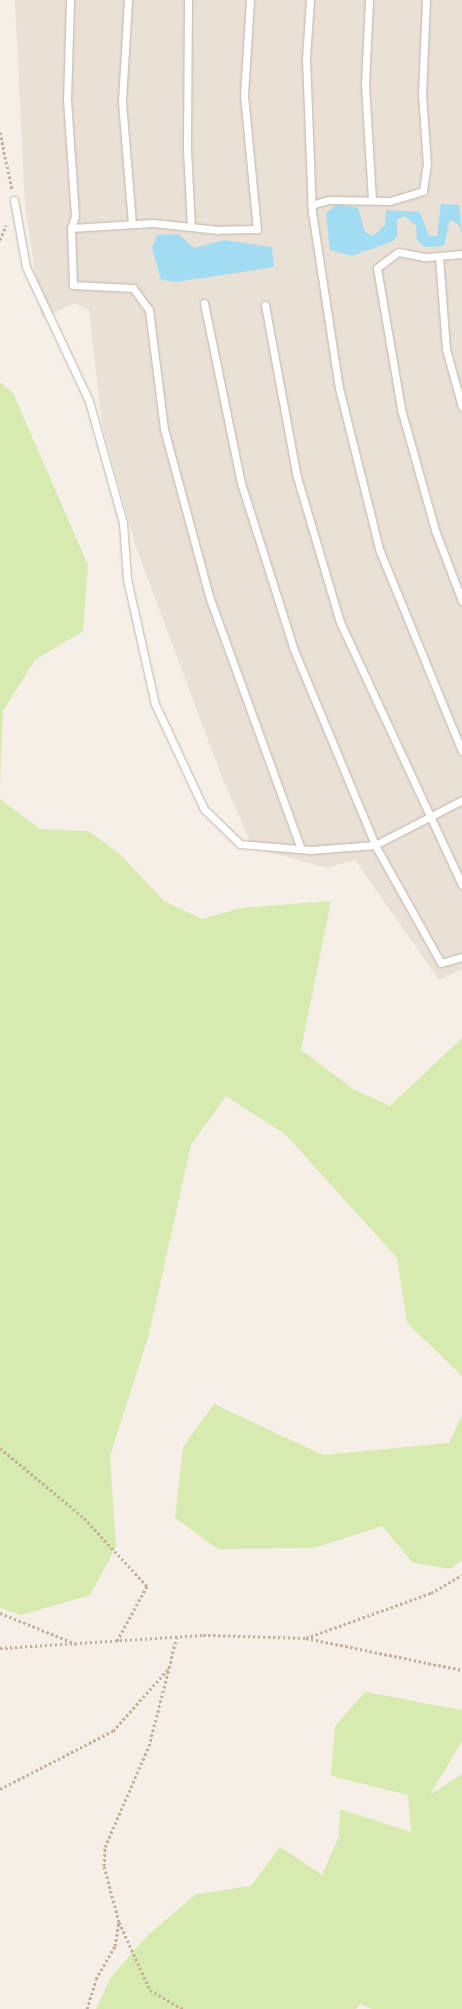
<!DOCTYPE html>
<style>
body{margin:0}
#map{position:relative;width:462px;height:2009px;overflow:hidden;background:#f5efe8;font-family:Commissioner,sans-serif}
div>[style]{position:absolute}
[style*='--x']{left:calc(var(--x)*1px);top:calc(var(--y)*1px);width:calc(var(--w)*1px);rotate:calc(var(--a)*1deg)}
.residential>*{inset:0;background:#e9e0d6}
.green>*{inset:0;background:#d7eaaf}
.water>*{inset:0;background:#a2dcf3}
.path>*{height:3px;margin-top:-1.5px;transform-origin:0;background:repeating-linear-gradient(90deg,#c3b09a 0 2.5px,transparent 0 5px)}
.roads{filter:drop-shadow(0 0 1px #c1b6aa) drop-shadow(0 0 1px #c1b6aa)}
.lane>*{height:7px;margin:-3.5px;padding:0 3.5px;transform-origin:3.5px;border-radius:3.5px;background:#fff}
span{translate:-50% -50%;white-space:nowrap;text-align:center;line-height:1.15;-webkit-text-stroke:4px #fff;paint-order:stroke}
</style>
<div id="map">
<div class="residential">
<div style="clip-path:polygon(15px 0,462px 0,462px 969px,439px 980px,355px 860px,327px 868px,253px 848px,222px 777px,136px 547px,102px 424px,89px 310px,75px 303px,42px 318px,25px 206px)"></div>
</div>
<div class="green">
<div style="clip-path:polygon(0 382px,13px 393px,88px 565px,83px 631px,35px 660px,3px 711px,0 785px)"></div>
<div style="clip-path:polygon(0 799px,40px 829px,88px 831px,120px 854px,164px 901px,202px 919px,241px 908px,331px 901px,301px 1050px,353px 1089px,390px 1106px,462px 1038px,462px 1376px,407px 1323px,397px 1258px,285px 1134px,226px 1096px,191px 1145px,149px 1334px,110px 1456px,116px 1547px,90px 1595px,21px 1615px,0 1608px)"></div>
<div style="clip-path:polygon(214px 1404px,323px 1455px,449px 1443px,462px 1415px,462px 1560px,451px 1569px,413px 1563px,382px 1526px,314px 1548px,218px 1549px,175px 1518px,183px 1447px)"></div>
<div style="clip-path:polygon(365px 1692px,462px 1710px,462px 1741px,430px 1795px,462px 1774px,462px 2009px,372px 2009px,360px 2004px,356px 2009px,96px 2009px,111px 1977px,148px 1935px,196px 1894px,251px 1886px,280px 1847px,322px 1875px,339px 1836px,340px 1809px,411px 1832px,408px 1795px,331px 1776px,335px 1726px)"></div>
</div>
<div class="water">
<div style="clip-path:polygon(337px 204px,358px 208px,365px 232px,373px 236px,385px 225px,386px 210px,420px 212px,429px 236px,437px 236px,441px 204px,459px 205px,462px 235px,459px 225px,450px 219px,444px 246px,425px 247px,417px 240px,416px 226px,405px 216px,397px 219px,397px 237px,391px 242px,351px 256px,330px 250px,326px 213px)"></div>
<div style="clip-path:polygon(178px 234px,194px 248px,224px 240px,272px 247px,274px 267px,177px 282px,161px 280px,152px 248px,157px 235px)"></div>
</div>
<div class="path">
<div style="--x:0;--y:132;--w:59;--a:78.3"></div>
<div style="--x:0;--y:240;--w:16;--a:-68"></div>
<div style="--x:0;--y:1448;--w:109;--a:39.8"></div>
<div style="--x:84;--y:1518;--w:93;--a:47.2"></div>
<div style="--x:147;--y:1586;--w:63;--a:118.6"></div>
<div style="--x:0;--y:1613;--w:82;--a:22.2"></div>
<div style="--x:306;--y:1638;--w:133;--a:-19.8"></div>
<div style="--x:431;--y:1593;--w:36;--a:-30"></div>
<div style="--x:0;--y:1648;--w:203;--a:-3.7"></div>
<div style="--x:203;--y:1635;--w:103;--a:1.7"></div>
<div style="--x:306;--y:1638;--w:159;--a:11.6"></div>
<div style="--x:0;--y:1789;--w:127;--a:-27.2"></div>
<div style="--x:113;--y:1731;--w:84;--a:-48.4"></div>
<div style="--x:169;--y:1668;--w:32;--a:-76"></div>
<div style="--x:119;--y:1922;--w:75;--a:65.5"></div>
<div style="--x:150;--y:1990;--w:38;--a:30"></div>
<div style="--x:87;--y:2009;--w:31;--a:-73"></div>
<div style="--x:96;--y:1979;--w:38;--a:-60"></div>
<div style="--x:115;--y:1946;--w:24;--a:-81"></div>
<div style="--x:119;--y:1922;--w:58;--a:-105"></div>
<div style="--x:104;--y:1866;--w:19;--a:-87"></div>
<div style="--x:105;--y:1847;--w:110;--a:-66.5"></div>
<div style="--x:149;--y:1746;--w:81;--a:-75.6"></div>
</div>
<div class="roads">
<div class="lane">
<div style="--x:70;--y:0;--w:99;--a:91.7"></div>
<div style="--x:67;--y:99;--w:117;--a:86.1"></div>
<div style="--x:75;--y:216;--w:13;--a:108"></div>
<div style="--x:128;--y:0;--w:102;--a:93.4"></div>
<div style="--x:122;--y:102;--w:121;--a:85.3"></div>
<div style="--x:188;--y:0;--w:149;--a:90.4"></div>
<div style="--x:187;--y:149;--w:78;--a:87.1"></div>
<div style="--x:250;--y:0;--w:95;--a:93.6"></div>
<div style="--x:244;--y:95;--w:135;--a:84.5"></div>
<div style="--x:257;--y:229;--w:39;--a:179"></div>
<div style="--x:218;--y:230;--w:65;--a:-173.9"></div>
<div style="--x:153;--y:223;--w:82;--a:176.5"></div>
<div style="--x:71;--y:228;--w:57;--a:88"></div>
<div style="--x:73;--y:285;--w:60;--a:2.9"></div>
<div style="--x:133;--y:288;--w:27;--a:54"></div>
<div style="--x:149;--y:310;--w:120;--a:82.8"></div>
<div style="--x:164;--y:429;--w:176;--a:74.9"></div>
<div style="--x:210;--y:599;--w:266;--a:70"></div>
<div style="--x:310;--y:0;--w:58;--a:93.9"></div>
<div style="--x:306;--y:58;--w:154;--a:87.8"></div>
<div style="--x:312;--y:212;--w:178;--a:81.3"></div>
<div style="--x:339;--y:388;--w:166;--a:76"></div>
<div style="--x:379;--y:549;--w:218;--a:67.7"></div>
<div style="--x:369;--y:0;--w:85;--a:92.7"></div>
<div style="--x:365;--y:85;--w:114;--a:86.5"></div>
<div style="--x:14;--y:200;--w:68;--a:79.8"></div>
<div style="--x:26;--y:267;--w:148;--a:64.8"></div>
<div style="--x:89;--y:401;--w:127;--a:74.4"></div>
<div style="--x:123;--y:523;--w:56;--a:85.9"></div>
<div style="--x:127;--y:579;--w:128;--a:77.4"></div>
<div style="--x:155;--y:704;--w:116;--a:65"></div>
<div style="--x:204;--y:809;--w:50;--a:44.2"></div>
<div style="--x:240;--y:844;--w:71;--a:4.8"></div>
<div style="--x:311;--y:850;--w:64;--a:-4.5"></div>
<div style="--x:375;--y:845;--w:98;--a:-27.3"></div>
<div style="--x:311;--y:205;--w:18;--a:-16"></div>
<div style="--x:328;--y:200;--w:62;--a:0.9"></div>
<div style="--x:390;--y:201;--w:34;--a:-17"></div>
<div style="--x:423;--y:191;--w:27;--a:-82"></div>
<div style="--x:427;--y:164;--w:69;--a:-94.1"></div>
<div style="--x:422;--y:95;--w:95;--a:-87.6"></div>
<div style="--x:462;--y:254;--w:38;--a:175"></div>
<div style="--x:424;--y:257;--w:26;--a:-169"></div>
<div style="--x:398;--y:252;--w:26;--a:143"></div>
<div style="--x:377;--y:268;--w:143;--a:80.3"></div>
<div style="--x:401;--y:409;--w:126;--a:74.3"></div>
<div style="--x:435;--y:530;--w:76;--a:69.2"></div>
<div style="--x:439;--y:256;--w:93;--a:85.7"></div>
<div style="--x:446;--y:349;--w:60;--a:74.6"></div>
<div style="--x:204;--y:303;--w:184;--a:78.4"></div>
<div style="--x:241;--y:483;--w:175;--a:72.4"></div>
<div style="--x:294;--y:650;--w:211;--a:67.4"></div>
<div style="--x:375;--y:845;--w:135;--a:60.8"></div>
<div style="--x:441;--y:963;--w:22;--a:-16"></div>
<div style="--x:265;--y:305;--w:175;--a:79.5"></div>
<div style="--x:297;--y:477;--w:151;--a:73.5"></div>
<div style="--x:340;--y:622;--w:290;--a:65.1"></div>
</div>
</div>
</div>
